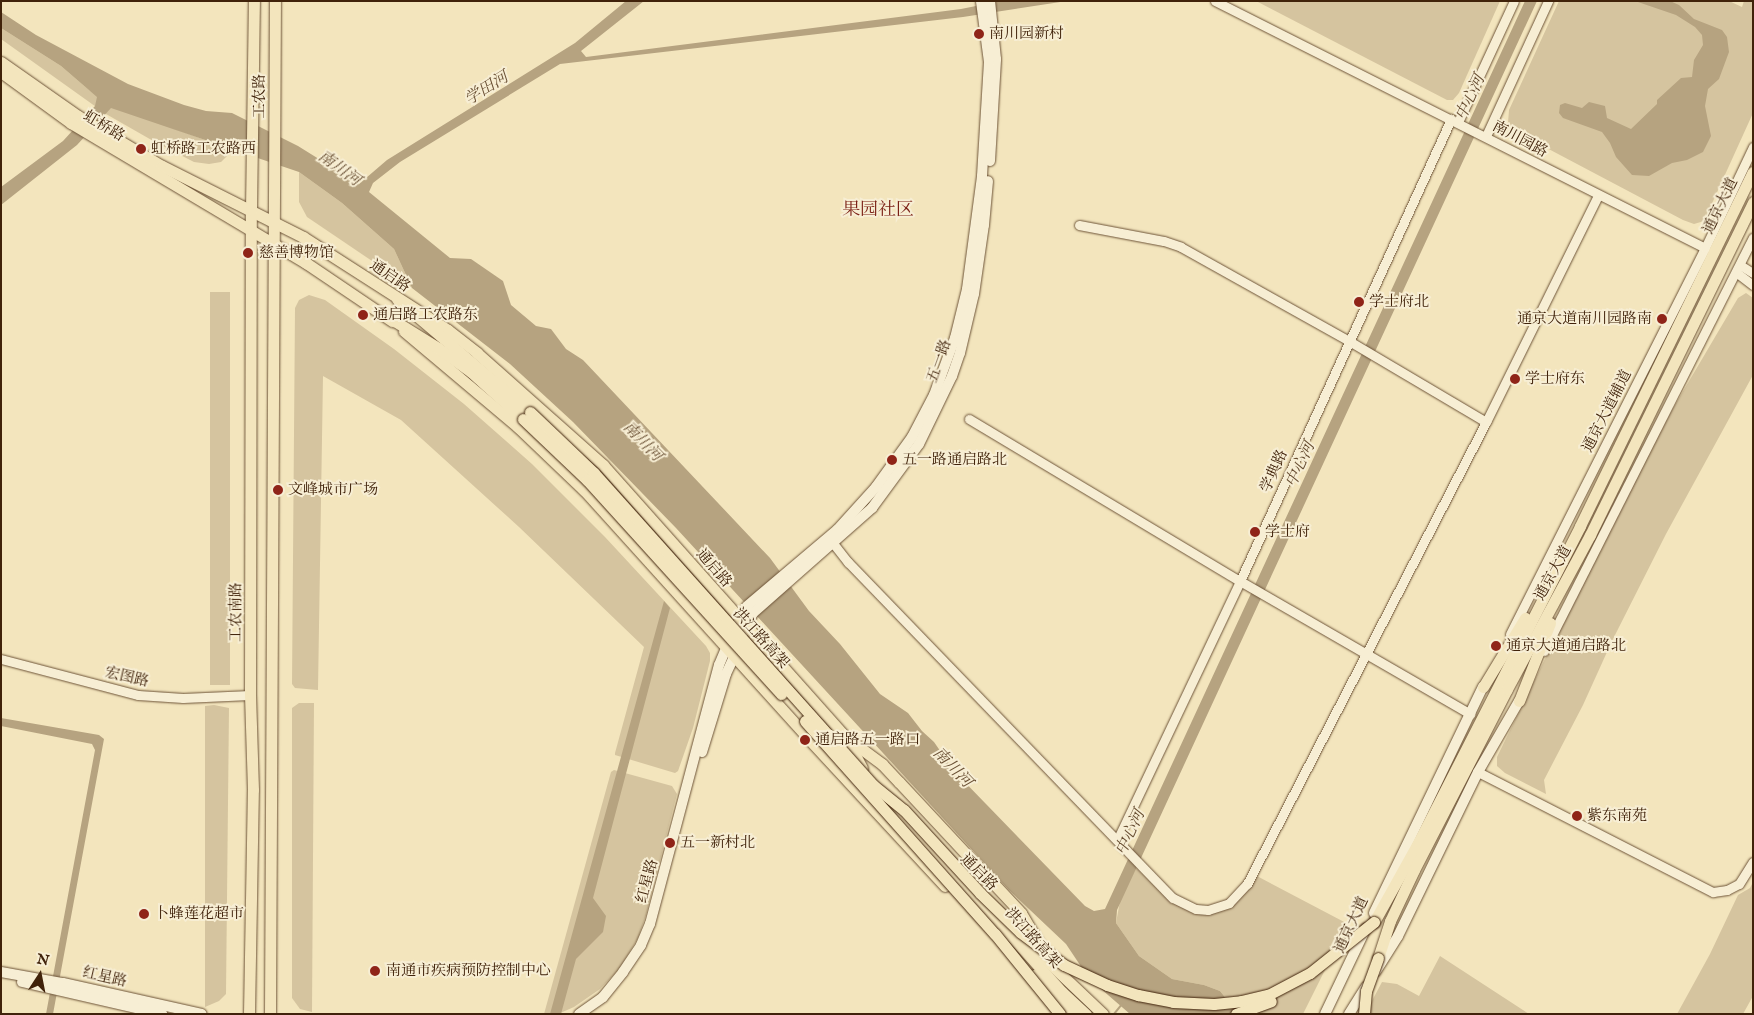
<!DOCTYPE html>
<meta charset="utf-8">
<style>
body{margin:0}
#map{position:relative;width:1754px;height:1015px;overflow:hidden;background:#f3e5bd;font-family:"IM FELL English","Noto Serif SC",serif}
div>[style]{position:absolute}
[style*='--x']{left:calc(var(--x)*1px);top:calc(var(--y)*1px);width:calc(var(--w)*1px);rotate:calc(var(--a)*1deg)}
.green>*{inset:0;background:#d5c49f;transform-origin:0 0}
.water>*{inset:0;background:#b6a380}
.stream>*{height:2px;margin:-1px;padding:0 1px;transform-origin:1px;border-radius:1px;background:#b6a380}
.roads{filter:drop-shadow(0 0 1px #6d5337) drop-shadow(0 0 1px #6d5337)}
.tertiary>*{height:9px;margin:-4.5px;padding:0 4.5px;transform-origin:4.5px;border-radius:4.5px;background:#f7eed4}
.secondary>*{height:10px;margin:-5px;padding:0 5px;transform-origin:5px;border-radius:5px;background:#f7eed4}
.primary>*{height:11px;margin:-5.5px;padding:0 5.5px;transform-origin:5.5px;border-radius:5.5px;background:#f3e5bd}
.trunk>*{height:11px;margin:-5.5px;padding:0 5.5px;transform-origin:5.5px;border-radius:5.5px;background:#f3e5bd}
.bridges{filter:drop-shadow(0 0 1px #40220a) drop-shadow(0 0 1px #40220a)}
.trunk-bridge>*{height:11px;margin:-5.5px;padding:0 5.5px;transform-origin:5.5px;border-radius:5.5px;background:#f3e5bd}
.dots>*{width:14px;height:14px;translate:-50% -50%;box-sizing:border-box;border:2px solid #f7eed4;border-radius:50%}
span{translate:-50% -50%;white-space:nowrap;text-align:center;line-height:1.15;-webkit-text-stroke:4px #f7eed4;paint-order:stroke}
.poi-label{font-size:15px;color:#40220a}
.left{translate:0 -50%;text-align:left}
.right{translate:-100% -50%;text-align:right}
.street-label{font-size:15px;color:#40220a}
.water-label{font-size:16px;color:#694f33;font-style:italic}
.quarter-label{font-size:18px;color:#7a1f14}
.frame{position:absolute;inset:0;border:2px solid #40220a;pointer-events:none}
.north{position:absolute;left:15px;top:950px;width:50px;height:50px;-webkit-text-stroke:4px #f7eed4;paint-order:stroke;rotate:11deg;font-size:14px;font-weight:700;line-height:20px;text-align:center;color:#40220a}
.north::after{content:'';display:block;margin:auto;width:18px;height:22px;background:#40220a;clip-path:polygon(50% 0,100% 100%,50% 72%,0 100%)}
</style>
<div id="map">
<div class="green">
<div style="clip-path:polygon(1256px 1px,1500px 1px,1459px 93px,1453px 100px,1447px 100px)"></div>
<div style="clip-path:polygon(1559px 1px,1729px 1px,1742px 7px,1744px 1px,1753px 1px,1753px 113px,1704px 221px,1694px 224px,1683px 220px,1511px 129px,1508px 123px,1509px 110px)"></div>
<div style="clip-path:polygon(1px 28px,61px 66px,89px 90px,120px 109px,230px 149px,227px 156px,221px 162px,209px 164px,194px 162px,155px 142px,106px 114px,1px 39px)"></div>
<div style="clip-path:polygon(299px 172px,342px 203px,394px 249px,412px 288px,307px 217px,299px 202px)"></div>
<div style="left:230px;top:292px;width:393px;height:20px;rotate:90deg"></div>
<div style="clip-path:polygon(1746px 293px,1753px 298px,1753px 375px,1666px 534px,1612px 641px,1583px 705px,1544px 780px,1546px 794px,1505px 773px,1497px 766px,1497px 757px,1611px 524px,1672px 410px,1738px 298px)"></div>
<div style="clip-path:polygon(309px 295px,325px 300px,394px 349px,464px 404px,532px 464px,605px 537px,706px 646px,710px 653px,710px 661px,693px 728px,678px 771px,675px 773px,615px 755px,615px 753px,644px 647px,519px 527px,401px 420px,323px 376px,318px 690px,295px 688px,292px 684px,295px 308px,299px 300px)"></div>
<div style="clip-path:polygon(299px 703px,314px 703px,312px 1012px,300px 1009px,292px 998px,292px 708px)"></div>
<div style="clip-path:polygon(214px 705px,229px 708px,226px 994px,219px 1001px,205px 1007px,205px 706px)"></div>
<div style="clip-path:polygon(614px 770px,672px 786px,677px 794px,646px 915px,638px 938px,620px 968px,600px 989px,574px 1007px,558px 1014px,544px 1014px,611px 772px)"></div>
<div style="clip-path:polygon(1136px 868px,1160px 891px,1185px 908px,1226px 907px,1255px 875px,1348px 924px,1303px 1014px,1243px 1014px,1232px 1006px,1220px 991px,1204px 985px,1172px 979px,1139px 956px,1116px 923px,1120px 901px)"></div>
<div style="clip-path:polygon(1753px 882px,1753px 996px,1743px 1014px,1677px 1014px,1710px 954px,1738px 895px,1750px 888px)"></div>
<div style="clip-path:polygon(1440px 956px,1529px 1014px,1365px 1014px,1382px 982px,1397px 984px,1419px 996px)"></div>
</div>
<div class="water">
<div style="clip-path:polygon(626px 1px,644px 1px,581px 51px,586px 57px,961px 9px,1001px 1px,1067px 1px,963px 17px,560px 64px,400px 162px,373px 183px,369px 192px,450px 258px,471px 259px,503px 281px,511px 305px,536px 326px,551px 329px,566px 349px,583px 360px,770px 558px,809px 611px,840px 644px,880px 694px,908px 713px,922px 731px,934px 742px,954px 771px,1085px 906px,1094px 911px,1105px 909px,1525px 1px,1537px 1px,1117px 910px,1116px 923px,1139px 956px,1172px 979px,1204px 985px,1220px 991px,1232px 1006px,1243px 1014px,1130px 1014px,1108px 995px,1088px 977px,1066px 944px,1009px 890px,676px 528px,573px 422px,510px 364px,412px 288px,394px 249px,342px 203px,299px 172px,111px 108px,77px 145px,1px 205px,1px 187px,63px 141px,95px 106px,97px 97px,61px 66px,1px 28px,1px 12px,36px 35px,128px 84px,184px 105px,206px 111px,232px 113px,298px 146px,359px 184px,387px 160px,575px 43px)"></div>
<div style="clip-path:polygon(1635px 1px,1670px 1px,1679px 5px,1694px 19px,1722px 30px,1727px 37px,1729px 52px,1719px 79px,1708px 89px,1705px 106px,1711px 136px,1703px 152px,1687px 160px,1672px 163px,1649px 176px,1632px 175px,1616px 157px,1610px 143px,1602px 132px,1563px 118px,1559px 113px,1560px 105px,1565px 103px,1582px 108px,1589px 102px,1605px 106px,1607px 118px,1631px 129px,1657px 104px,1657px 100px,1681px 78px,1692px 77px,1694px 60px,1703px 45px,1702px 35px,1695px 27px,1676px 15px)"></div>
<div style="clip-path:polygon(664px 601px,670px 608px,593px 898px,606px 916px,603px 932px,576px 959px,561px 1014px,550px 1014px)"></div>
<div style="clip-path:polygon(1px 718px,99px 735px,104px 739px,53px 1014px,46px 1014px,95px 750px,92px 744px,1px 726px)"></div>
</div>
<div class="stream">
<div style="--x:1114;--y:1014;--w:13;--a:-51"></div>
</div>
<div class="roads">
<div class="tertiary">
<div style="--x:1215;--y:1;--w:549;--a:26.75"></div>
<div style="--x:1458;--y:122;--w:133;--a:-65.2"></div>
<div style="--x:1486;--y:136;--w:149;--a:-65.3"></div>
<div style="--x:1079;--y:225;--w:86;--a:10.7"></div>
<div style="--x:1164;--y:241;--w:18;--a:19"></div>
<div style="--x:1181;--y:247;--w:193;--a:29.2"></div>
<div style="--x:1349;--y:341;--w:159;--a:30.6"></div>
<div style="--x:1740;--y:265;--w:15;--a:32"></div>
<div style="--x:1737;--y:273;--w:20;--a:37"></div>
<div style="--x:969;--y:419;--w:316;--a:30.9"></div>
<div style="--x:1240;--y:581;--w:266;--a:30"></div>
<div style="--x:829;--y:538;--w:31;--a:52"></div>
<div style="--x:848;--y:562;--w:467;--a:46"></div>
<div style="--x:1173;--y:898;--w:25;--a:26"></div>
<div style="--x:1196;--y:909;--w:12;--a:5"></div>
<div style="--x:1208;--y:910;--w:22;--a:-18"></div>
<div style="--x:1229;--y:903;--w:26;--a:-47"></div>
<div style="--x:1247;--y:884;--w:520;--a:-62.65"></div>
<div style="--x:1486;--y:422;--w:253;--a:-63.7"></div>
<div style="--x:1510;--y:634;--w:432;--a:-63.2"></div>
<div style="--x:1705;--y:248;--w:112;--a:-64.6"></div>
<div style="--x:1544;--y:651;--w:463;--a:-63.2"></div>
<div style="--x:1;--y:659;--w:142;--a:14.7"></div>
<div style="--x:138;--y:695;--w:45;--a:3.8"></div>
<div style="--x:183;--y:698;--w:67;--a:-2.6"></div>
<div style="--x:1478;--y:772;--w:264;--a:27.1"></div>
<div style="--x:1713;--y:892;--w:14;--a:-8"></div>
<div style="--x:1727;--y:890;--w:13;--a:-27"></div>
<div style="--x:1739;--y:884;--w:26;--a:-58"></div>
<div style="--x:1120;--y:834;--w:280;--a:-64.6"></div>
<div style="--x:1240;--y:581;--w:508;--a:-65.45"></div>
</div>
<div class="secondary">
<div style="--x:990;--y:161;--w:102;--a:-86.6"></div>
<div style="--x:996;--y:59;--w:58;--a:-95.9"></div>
<div style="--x:737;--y:625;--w:21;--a:-62"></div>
<div style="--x:747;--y:606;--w:118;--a:-40.2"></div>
<div style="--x:837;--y:530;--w:58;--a:-47.8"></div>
<div style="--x:876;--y:487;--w:62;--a:-54.2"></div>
<div style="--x:912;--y:437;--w:47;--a:-62.4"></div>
<div style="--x:934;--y:395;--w:61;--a:-69.8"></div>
<div style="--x:955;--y:338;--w:50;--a:-76.2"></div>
<div style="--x:967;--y:289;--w:114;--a:-82.4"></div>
<div style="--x:982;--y:176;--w:114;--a:-86.5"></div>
<div style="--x:989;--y:62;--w:62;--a:-97.5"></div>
<div style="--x:744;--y:632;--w:21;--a:-65"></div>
<div style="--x:753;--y:613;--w:159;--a:-41.4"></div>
<div style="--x:872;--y:508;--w:79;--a:-53.7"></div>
<div style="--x:919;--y:444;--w:76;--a:-64.1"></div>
<div style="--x:952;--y:376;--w:24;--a:-71"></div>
<div style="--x:960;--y:353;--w:61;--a:-76.7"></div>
<div style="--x:974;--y:294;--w:70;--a:-81.8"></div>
<div style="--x:984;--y:225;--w:44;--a:-84.8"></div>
<div style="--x:702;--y:752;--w:82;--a:-72.9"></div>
<div style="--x:726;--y:674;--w:26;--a:-65"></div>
<div style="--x:1374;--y:913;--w:251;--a:-64.3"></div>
<div style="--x:1376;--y:971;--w:41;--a:-57.8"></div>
<div style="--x:1398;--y:936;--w:182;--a:-64"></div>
<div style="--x:1478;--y:772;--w:82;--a:-60"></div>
<div style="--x:1;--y:972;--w:63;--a:10.1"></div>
<div style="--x:63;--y:983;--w:142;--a:12.6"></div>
<div style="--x:22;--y:982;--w:144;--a:12.9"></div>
<div style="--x:579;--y:1014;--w:29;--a:-35"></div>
<div style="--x:603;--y:997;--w:32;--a:-51"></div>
<div style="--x:623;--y:972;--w:32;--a:-56"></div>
<div style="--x:641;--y:945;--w:23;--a:-67"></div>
<div style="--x:650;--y:924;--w:268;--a:-75.1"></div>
<div style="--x:719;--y:665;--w:26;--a:-67"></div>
<div style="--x:1325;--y:1014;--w:95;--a:-64.5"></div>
<div style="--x:1349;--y:1014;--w:32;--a:-58"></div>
</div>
<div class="primary">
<div style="--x:1;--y:62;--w:94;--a:35"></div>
<div style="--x:78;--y:116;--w:98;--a:30.8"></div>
<div style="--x:162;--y:166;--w:158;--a:26.7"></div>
<div style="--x:303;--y:237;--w:172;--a:32.7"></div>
<div style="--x:448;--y:330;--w:37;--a:38"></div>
<div style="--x:477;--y:353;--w:169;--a:41.6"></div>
<div style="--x:603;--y:465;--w:365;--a:48.3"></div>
<div style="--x:846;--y:738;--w:34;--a:62"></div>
<div style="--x:1;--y:72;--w:87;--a:36.1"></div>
<div style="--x:71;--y:123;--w:274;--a:30.8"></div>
<div style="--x:306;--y:263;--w:104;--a:34"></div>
<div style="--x:404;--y:331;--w:149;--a:40.1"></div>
<div style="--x:518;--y:427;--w:91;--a:43.7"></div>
<div style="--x:584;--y:490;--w:333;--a:47.9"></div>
<div style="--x:807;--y:737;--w:203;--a:47.2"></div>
<div style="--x:847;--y:738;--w:44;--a:36.6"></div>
<div style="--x:882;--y:764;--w:25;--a:47"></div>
<div style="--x:899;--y:782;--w:179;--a:47"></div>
<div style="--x:1021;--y:913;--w:42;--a:59.7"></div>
<div style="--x:1026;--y:941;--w:106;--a:43.5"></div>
<div style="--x:249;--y:1014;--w:224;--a:-89"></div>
<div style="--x:253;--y:790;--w:95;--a:-91.8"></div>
<div style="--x:250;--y:695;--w:485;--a:-89.9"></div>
<div style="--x:251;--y:210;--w:209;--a:-89.2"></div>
<div style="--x:270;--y:1014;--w:1013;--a:-89.72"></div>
</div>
<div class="trunk">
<div style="--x:397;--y:299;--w:175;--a:40.4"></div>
<div style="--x:385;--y:315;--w:62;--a:31.9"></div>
<div style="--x:438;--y:348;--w:41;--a:36"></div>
<div style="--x:471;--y:372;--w:70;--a:42.1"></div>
<div style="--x:1483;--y:687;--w:81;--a:-58.7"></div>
<div style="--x:1519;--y:701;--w:84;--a:-68.3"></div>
<div style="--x:890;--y:803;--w:256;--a:47.7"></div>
<div style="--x:1062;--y:992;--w:33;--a:43"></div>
<div style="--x:1374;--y:922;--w:93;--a:-60.9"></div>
<div style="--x:1419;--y:841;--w:354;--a:-62.9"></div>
<div style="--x:1580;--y:526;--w:394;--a:-64"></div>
<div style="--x:1378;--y:958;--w:39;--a:-72"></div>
<div style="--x:1390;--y:921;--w:56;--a:-64.8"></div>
<div style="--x:1414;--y:870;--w:203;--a:-62.8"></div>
<div style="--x:1507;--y:689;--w:175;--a:-61.7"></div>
<div style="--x:1590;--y:535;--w:371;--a:-63.9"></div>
<div style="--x:1034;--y:975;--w:54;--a:45.7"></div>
</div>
</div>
<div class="bridges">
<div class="trunk-bridge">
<div style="--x:530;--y:412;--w:88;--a:43.6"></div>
<div style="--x:594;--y:473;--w:419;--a:48.2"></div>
<div style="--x:873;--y:785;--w:40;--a:39"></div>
<div style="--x:904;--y:810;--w:113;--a:47.5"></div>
<div style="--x:980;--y:893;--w:56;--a:44.3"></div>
<div style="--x:1020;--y:932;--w:55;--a:36.9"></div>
<div style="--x:1064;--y:965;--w:47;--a:24.9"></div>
<div style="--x:1107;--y:985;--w:33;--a:18"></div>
<div style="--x:1138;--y:995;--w:36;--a:11"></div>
<div style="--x:1173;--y:1002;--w:41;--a:2.8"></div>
<div style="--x:1214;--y:1004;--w:27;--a:-6"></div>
<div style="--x:1241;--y:1001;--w:28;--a:-13"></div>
<div style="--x:1268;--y:995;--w:47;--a:-27.6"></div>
<div style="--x:1310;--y:973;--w:82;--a:-38.6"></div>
<div style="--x:523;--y:419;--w:88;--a:43.6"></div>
<div style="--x:587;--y:480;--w:289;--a:47.8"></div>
<div style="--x:805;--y:721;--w:285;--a:48.3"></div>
<div style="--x:995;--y:934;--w:103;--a:50.9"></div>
<div style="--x:1236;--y:1014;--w:37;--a:-20"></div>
<div style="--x:1364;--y:1014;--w:23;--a:-85"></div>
<div style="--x:1366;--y:991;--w:35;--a:-70"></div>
</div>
</div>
<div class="dots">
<div style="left:979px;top:34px;background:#8f2418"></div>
<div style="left:141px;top:149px;background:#8f2418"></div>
<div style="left:248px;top:253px;background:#8f2418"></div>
<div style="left:1359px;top:302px;background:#8f2418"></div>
<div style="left:363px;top:315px;background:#8f2418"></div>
<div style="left:1662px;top:319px;background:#8f2418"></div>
<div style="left:1515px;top:379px;background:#8f2418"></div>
<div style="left:892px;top:460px;background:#8f2418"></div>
<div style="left:278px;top:490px;background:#8f2418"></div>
<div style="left:1255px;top:532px;background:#8f2418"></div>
<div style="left:1496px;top:646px;background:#8f2418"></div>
<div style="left:805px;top:740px;background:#8f2418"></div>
<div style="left:1577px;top:816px;background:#8f2418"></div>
<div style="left:670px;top:843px;background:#8f2418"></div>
<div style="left:144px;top:914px;background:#8f2418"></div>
<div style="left:375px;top:971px;background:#8f2418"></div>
</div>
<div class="poi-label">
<span class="left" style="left:989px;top:34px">南川园新村</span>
<span class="left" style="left:151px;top:149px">虹桥路工农路西</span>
<span class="left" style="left:259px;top:253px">慈善博物馆</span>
<span class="left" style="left:1369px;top:302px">学士府北</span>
<span class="left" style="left:373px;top:315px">通启路工农路东</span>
<span class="right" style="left:1652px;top:319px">通京大道南川园路南</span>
<span class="left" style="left:1525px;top:379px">学士府东</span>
<span class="left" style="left:902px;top:460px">五一路通启路北</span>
<span class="left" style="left:288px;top:490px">文峰城市广场</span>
<span class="left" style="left:1265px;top:532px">学士府</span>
<span class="left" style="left:1506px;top:646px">通京大道通启路北</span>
<span class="left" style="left:815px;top:740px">通启路五一路口</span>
<span class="left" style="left:1587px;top:816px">紫东南苑</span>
<span class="left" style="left:680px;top:843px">五一新村北</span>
<span class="left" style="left:154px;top:914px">卜蜂莲花超市</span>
<span class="left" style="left:386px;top:971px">南通市疾病预防控制中心</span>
</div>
<div class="street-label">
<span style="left:260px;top:96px;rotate:-90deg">工农路</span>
<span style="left:104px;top:126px;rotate:31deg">虹桥路</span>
<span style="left:1520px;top:139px;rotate:28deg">南川园路</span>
<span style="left:1720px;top:206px;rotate:-64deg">通京大道</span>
<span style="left:390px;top:276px;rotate:34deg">通启路</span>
<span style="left:939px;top:361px;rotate:-70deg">五一路</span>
<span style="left:1607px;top:411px;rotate:-63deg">通京大道辅道</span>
<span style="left:1274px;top:471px;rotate:-66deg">学典路</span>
<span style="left:714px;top:568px;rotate:49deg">通启路</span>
<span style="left:1553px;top:573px;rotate:-61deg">通京大道</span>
<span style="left:236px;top:612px;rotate:-90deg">工农南路</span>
<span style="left:761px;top:638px;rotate:48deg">洪江路高架</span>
<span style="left:127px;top:677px;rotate:13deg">宏图路</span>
<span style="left:979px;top:872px;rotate:45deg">通启路</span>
<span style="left:647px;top:881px;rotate:-75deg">红星路</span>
<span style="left:1351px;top:925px;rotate:-65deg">通京大道</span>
<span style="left:1033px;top:938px;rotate:48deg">洪江路高架</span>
<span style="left:105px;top:977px;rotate:13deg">红星路</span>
</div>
<div class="water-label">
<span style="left:487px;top:89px;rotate:-32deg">学田河</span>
<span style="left:1471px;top:98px;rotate:-65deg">中心河</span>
<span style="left:339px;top:169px;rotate:36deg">南川河</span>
<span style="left:642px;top:442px;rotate:46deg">南川河</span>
<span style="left:1301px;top:465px;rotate:-65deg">中心河</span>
<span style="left:952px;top:768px;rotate:46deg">南川河</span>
<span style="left:1131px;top:833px;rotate:-65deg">中心河</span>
</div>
<div class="quarter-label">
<span style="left:878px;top:211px">果园社区</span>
</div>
<div class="frame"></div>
<div class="north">N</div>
</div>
